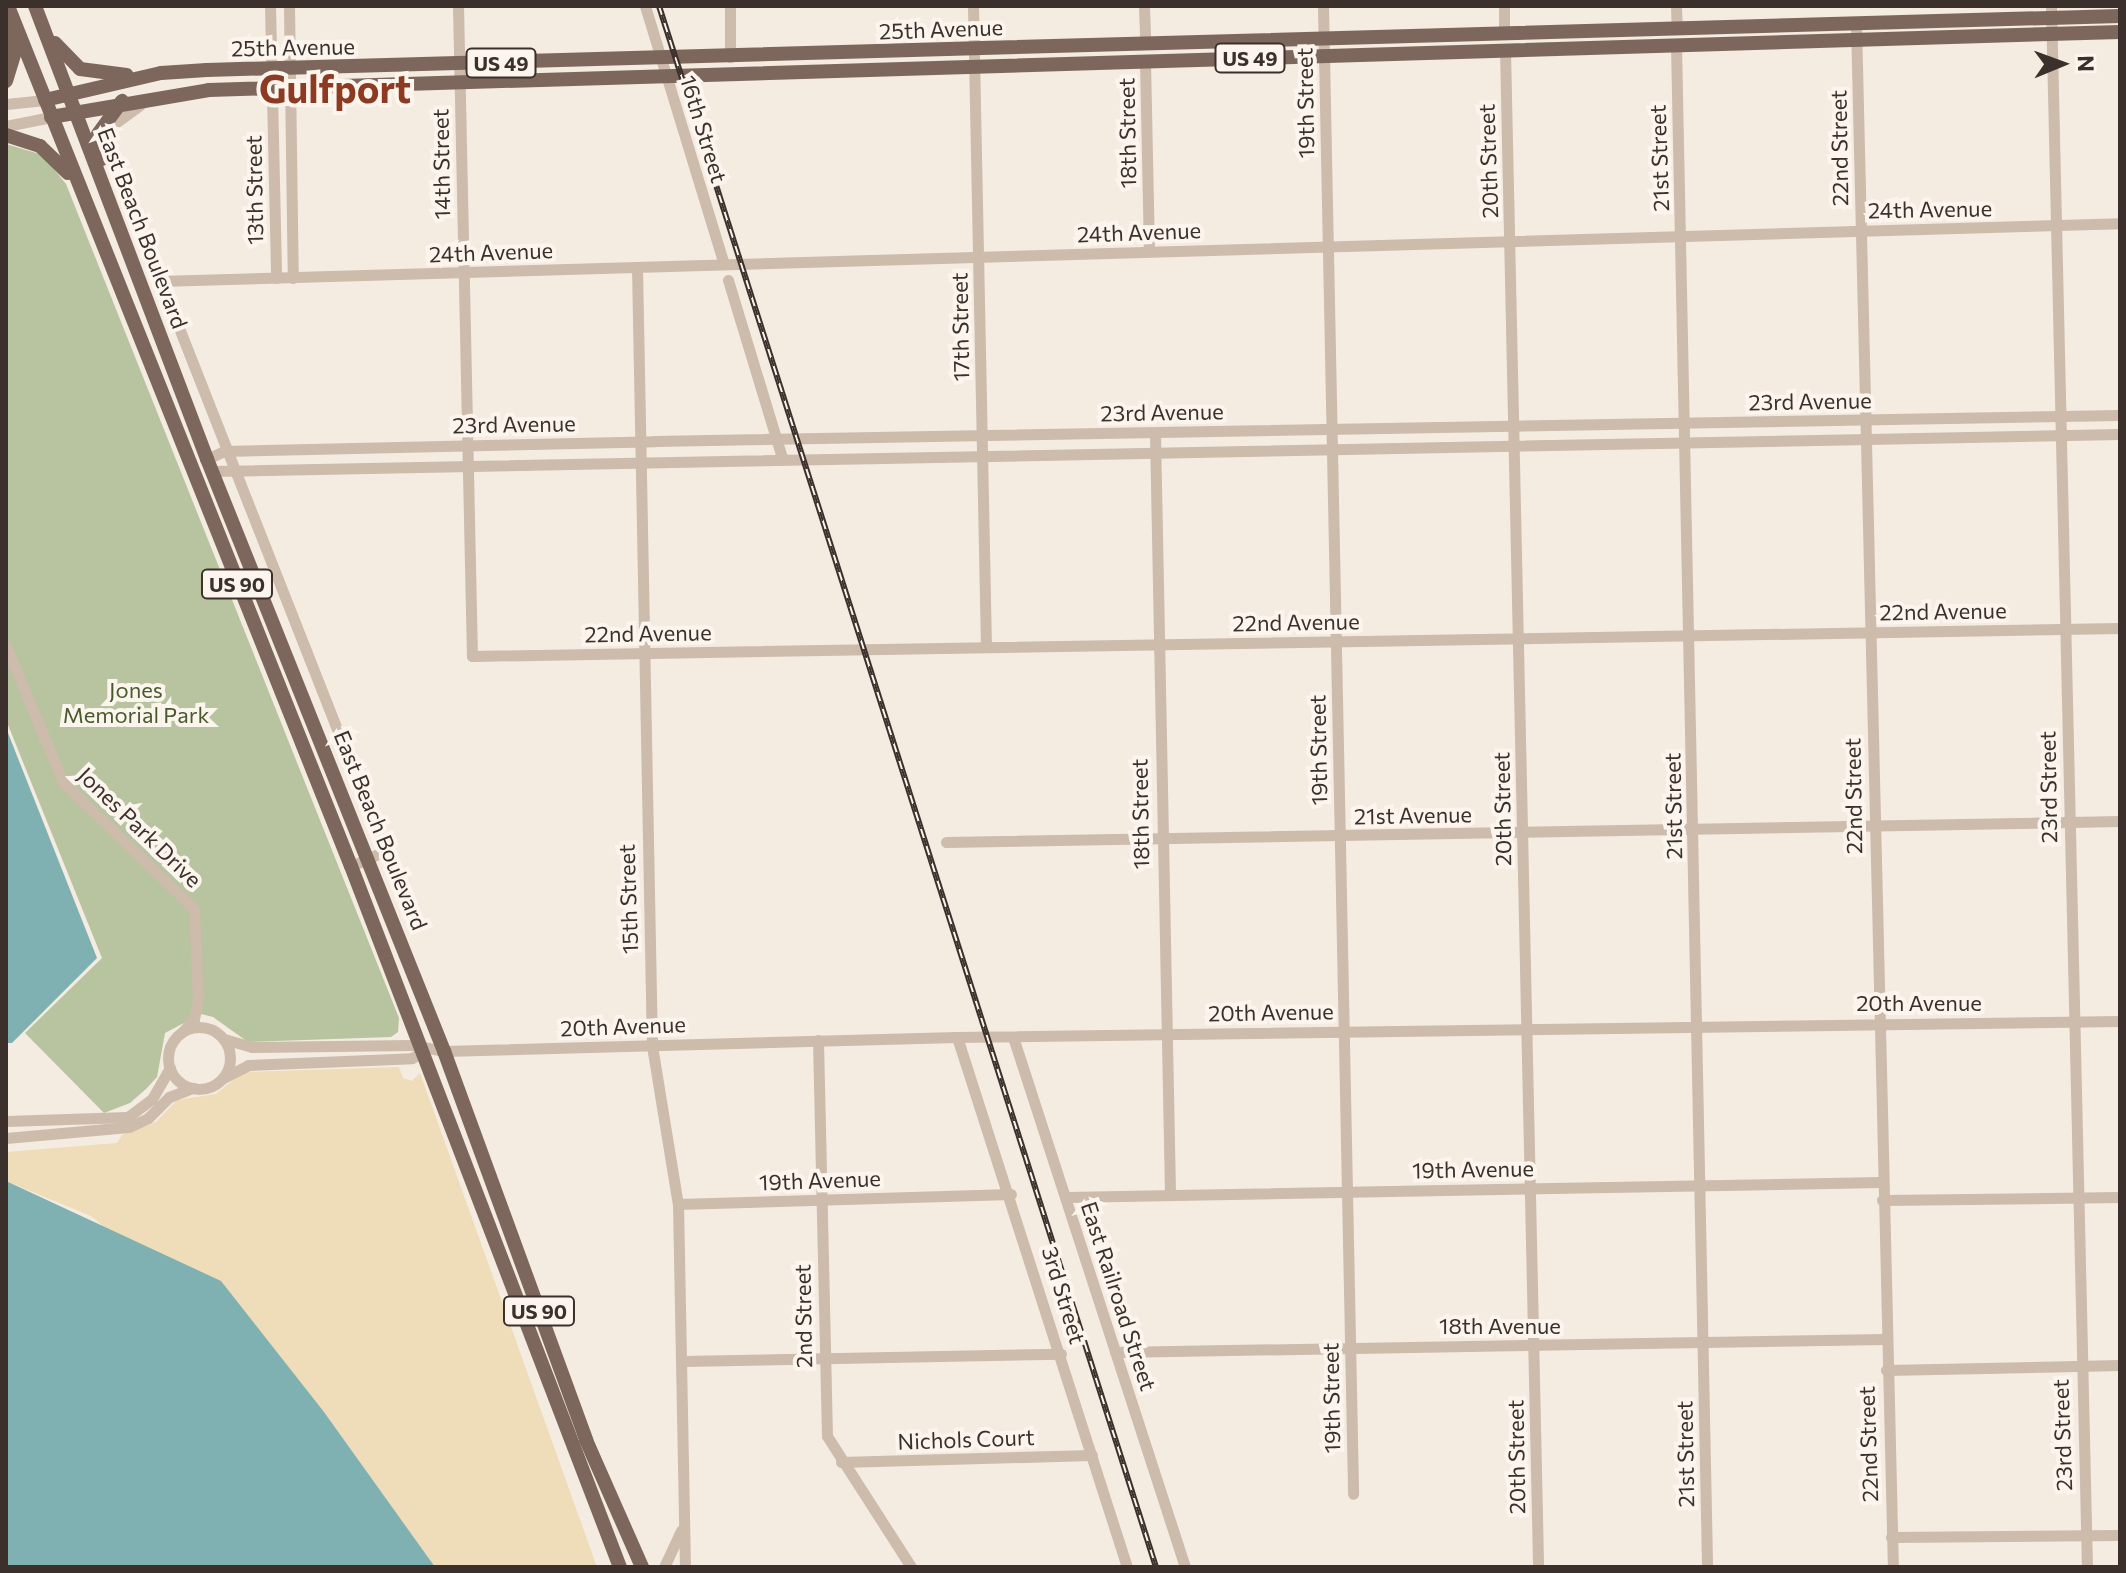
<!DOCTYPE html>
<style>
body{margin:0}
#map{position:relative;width:2126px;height:1573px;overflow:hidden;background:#f4ebe1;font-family:Commissioner,sans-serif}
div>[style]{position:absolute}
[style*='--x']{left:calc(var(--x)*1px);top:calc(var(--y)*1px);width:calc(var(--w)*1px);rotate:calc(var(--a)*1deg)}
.green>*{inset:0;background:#b8c4a0}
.sand>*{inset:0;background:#efdcb8}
.water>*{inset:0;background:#7fb0b2}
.minor>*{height:11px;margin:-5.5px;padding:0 5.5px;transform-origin:5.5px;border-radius:5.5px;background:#cdbbac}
.minor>.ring{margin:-5.5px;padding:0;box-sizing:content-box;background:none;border:11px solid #cdbbac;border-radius:50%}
.major>*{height:14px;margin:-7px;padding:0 7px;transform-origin:7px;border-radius:7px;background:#7d675c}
.rail>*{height:6px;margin-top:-3px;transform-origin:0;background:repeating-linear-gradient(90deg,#fbf5ee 0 9px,#3b302b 0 18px);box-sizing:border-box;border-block:2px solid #3b302b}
span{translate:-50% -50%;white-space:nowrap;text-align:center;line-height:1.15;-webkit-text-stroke:8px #fbf5ee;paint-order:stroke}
.shield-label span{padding:2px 6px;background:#fbf5ee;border:2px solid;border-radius:6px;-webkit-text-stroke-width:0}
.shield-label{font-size:20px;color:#3b302b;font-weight:700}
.street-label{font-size:22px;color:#3b302b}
.park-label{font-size:22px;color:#4a5a2e}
.town-label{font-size:38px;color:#8c3b22;font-weight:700}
.frame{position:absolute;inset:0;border:8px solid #3b302b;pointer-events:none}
.north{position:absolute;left:2022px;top:24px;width:80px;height:80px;-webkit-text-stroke:6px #fbf5ee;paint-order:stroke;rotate:89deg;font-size:22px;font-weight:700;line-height:32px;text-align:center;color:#3b302b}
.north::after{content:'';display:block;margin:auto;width:28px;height:36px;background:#3b302b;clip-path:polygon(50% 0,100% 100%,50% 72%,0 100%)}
</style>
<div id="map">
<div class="green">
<div style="clip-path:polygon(6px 144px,43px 155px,66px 184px,399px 1018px,398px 1032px,391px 1037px,248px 1042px,213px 1017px,201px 1014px,165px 1033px,157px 1077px,147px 1088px,130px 1103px,104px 1113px,25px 1033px,102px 958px,6px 720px)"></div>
</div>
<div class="sand">
<div style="clip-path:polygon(399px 1067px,403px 1078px,412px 1081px,420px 1073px,597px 1567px,435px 1567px,324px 1412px,91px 1216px,6px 1181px,6px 1152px,117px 1143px,122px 1135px,156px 1122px,177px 1100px,216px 1094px,243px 1072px)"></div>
</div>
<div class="water">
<div style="clip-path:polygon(6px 728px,97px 958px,12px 1043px,6px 1043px)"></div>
<div style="clip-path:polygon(6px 1181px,221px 1281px,324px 1412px,435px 1567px,6px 1567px)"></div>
</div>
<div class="minor">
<div style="--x:270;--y:6;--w:272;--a:88.7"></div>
<div style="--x:289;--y:6;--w:272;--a:89.2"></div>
<div style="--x:458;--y:6;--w:650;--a:88.77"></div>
<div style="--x:472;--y:656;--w:1648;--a:-0.97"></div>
<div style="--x:645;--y:6;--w:270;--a:73"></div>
<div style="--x:730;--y:6;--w:51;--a:90"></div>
<div style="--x:973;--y:6;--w:641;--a:88.84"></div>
<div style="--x:1144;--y:6;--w:38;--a:88"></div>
<div style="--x:1323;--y:6;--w:1488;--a:88.84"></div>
<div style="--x:1676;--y:6;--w:23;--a:88"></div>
<div style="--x:2051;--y:6;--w:1561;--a:88.68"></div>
<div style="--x:1856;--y:24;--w:1543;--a:88.63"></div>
<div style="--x:1504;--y:34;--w:28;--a:-90"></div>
<div style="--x:1676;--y:45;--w:1522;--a:88.83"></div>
<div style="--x:1505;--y:50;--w:1517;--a:88.75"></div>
<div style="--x:1145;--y:61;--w:190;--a:88.8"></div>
<div style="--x:6;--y:104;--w:39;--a:-6"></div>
<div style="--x:140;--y:105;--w:34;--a:144"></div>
<div style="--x:112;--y:125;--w:21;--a:104"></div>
<div style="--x:107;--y:145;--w:759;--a:68.51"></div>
<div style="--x:385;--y:851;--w:37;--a:156"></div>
<div style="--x:6;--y:126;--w:46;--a:-11.3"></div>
<div style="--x:637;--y:267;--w:779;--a:88.9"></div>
<div style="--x:652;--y:1046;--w:160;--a:80.7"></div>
<div style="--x:678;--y:1204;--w:363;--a:88.9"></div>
<div style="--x:728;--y:280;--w:186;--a:73.1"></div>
<div style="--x:159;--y:281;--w:1962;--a:-1.69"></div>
<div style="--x:1155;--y:433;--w:762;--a:88.87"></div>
<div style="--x:207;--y:459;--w:19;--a:-25"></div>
<div style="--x:224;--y:451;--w:431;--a:-1.3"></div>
<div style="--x:655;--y:441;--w:1465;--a:-1.02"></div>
<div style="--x:212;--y:471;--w:1908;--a:-1.11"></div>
<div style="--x:6;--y:646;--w:147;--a:67.3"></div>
<div style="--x:63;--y:782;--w:182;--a:44.1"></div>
<div style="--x:194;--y:909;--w:91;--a:87.5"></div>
<div style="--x:198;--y:1000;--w:19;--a:102"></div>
<div style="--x:194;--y:1019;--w:15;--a:132"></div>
<div style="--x:946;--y:842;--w:1174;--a:-1.02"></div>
<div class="ring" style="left:168px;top:1027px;width:51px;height:51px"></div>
<div style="--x:957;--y:1037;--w:557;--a:72.22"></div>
<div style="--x:1013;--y:1037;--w:557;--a:72.02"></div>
<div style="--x:224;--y:1039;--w:29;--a:16"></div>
<div style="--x:252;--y:1047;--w:161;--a:-0.7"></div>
<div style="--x:413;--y:1045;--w:32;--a:11"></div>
<div style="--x:444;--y:1051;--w:513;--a:-1.56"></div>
<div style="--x:957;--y:1037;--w:1163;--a:-0.79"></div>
<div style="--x:818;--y:1040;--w:396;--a:88.7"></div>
<div style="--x:827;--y:1436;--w:156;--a:57.3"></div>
<div style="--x:223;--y:1078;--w:28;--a:-27"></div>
<div style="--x:248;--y:1065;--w:164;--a:-2.4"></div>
<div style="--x:412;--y:1058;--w:13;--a:-32"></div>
<div style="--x:6;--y:1121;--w:122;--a:-1.9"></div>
<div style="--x:128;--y:1117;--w:30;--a:-37"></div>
<div style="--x:152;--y:1099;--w:36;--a:-60"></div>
<div style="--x:6;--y:1138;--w:123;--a:-5.1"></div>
<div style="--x:129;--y:1127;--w:21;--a:-25"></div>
<div style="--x:148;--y:1118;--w:30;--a:-45"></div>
<div style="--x:169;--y:1097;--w:26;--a:-21"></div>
<div style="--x:1066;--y:1197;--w:815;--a:-1.05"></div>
<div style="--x:1882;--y:1200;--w:238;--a:-0.7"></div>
<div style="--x:678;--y:1204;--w:333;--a:-1.7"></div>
<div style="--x:1115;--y:1352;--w:770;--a:-0.97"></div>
<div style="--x:682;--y:1361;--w:379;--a:-1.1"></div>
<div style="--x:1886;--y:1370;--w:234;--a:-1.2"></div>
<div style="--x:841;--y:1462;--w:251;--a:-1.6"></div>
<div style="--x:1891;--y:1537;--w:229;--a:-0.5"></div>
<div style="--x:664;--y:1567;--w:40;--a:-65"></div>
</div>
<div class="major">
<div style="--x:8;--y:6;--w:926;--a:68.26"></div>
<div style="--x:351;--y:866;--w:751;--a:69.01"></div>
<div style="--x:35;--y:6;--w:485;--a:69.2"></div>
<div style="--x:207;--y:459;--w:638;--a:68.18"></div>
<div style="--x:444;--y:1051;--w:414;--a:69.9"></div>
<div style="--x:586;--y:1440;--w:139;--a:66.2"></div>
<div style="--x:55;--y:43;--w:36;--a:46"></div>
<div style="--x:80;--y:69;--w:47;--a:7.3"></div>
<div style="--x:6;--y:81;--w:28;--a:-73"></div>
<div style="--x:14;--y:54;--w:24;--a:-97"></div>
<div style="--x:45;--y:100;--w:119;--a:-13.1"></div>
<div style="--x:161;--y:73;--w:46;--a:-3.7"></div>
<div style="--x:207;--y:70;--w:1914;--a:-1.62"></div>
<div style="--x:51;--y:117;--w:160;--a:-9.7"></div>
<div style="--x:209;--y:90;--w:1912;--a:-1.74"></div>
<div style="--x:6;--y:135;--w:36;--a:18"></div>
<div style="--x:40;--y:146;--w:39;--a:44"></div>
<div style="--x:102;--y:159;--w:25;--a:-99"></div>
<div style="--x:98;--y:134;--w:41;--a:-54"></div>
</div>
<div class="rail">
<div style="--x:659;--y:6;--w:1638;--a:72.34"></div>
</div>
<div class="shield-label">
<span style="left:1250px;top:58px">US 49</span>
<span style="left:501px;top:63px">US 49</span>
<span style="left:237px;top:584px">US 90</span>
<span style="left:539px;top:1311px">US 90</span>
</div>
<div class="street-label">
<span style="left:941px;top:29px;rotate:-2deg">25th Avenue</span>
<span style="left:293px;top:47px;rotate:-1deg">25th Avenue</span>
<span style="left:1305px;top:103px;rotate:-91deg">19th Street</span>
<span style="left:704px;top:129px;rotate:73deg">16th Street</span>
<span style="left:1127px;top:133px;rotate:-91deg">18th Street</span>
<span style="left:1839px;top:148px;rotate:-91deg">22nd Street</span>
<span style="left:1659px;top:158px;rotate:-92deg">21st Street</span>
<span style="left:1488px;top:161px;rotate:-92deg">20th Street</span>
<span style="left:441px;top:164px;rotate:-91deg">14th Street</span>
<span style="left:254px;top:190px;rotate:-91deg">13th Street</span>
<span style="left:1930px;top:209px;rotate:-1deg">24th Avenue</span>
<span style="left:143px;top:228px;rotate:69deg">East Beach Boulevard</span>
<span style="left:1139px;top:232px;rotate:-2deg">24th Avenue</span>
<span style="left:491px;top:252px;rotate:-2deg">24th Avenue</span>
<span style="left:960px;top:327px;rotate:-91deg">17th Street</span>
<span style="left:1810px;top:401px;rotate:-1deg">23rd Avenue</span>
<span style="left:1162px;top:412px;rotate:-1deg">23rd Avenue</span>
<span style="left:514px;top:424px;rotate:-1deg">23rd Avenue</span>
<span style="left:1943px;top:611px;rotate:-1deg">22nd Avenue</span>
<span style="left:1296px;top:622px;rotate:-1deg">22nd Avenue</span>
<span style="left:648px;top:633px;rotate:-1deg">22nd Avenue</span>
<span style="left:1318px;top:750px;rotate:-91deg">19th Street</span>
<span style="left:2048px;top:787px;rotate:-91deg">23rd Street</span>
<span style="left:1853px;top:796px;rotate:-91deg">22nd Street</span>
<span style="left:1673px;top:806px;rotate:-91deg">21st Street</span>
<span style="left:1502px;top:809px;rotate:-91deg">20th Street</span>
<span style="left:1140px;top:814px;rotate:-91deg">18th Street</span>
<span style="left:1413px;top:815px;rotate:-1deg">21st Avenue</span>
<span style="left:140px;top:827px;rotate:44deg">Jones Park Drive</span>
<span style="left:381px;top:830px;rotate:68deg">East Beach Boulevard</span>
<span style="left:628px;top:899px;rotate:-92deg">15th Street</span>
<span style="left:1919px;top:1003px">20th Avenue</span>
<span style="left:1271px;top:1012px;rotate:-1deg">20th Avenue</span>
<span style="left:623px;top:1026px;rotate:-2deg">20th Avenue</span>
<span style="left:1473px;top:1169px;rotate:-1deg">19th Avenue</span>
<span style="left:820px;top:1180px;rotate:-2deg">19th Avenue</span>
<span style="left:1064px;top:1295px;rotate:73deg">3rd Street</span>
<span style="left:1119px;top:1296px;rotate:72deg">East Railroad Street</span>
<span style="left:803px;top:1316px;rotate:-91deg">2nd Street</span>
<span style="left:1500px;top:1326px">18th Avenue</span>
<span style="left:1331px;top:1398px;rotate:-91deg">19th Street</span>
<span style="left:2062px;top:1435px;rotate:-92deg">23rd Street</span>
<span style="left:966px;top:1439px;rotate:-2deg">Nichols Court</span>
<span style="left:1868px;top:1444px;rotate:-92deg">22nd Street</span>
<span style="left:1685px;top:1454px;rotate:-91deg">21st Street</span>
<span style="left:1516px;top:1457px;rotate:-91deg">20th Street</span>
</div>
<div class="park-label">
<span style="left:136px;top:702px">Jones<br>Memorial Park</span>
</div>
<div class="town-label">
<span style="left:335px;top:88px">Gulfport</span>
</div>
<div class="frame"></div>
<div class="north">N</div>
</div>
